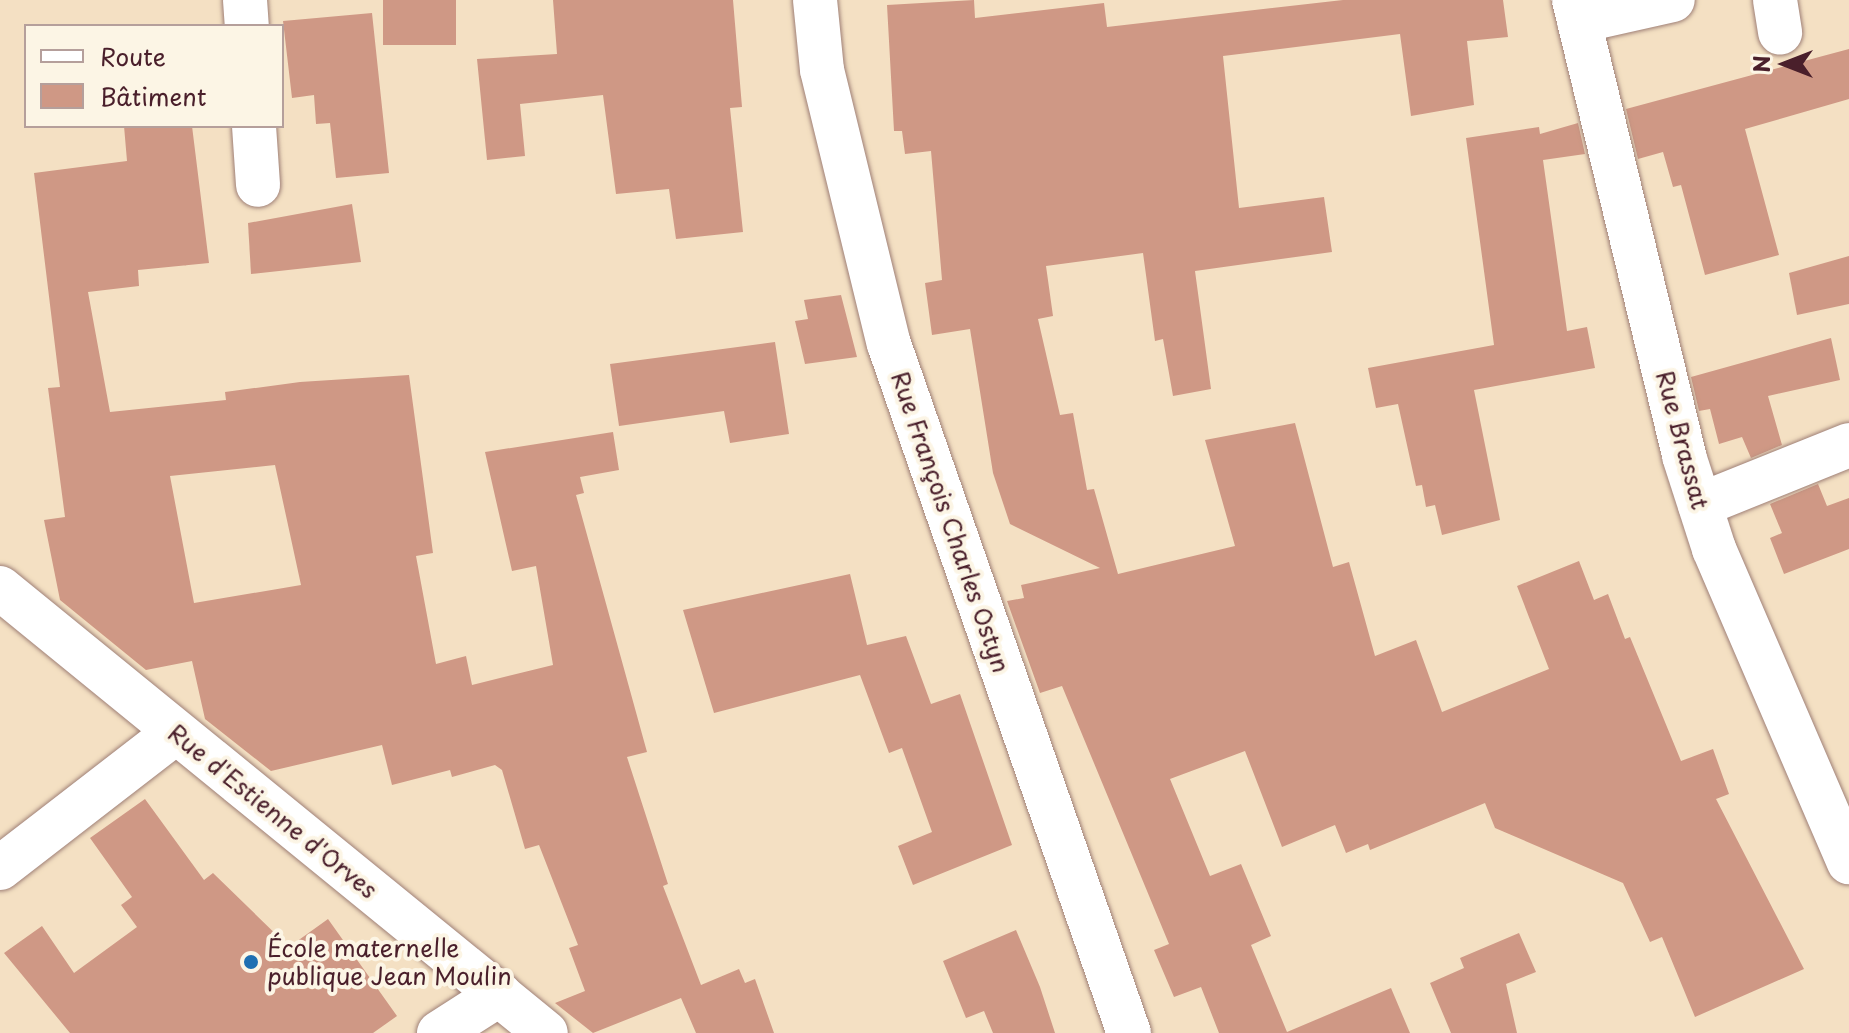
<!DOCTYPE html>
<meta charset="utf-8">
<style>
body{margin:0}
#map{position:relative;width:1849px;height:1033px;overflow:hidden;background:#f4e0c3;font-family:"Playpen Sans",sans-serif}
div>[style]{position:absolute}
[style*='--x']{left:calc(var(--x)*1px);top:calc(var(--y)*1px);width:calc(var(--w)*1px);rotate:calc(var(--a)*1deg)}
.building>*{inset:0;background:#cf9885;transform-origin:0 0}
.roads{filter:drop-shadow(0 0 2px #9f8077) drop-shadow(0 0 2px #9f8077)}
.minor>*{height:44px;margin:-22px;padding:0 22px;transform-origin:22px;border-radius:22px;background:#fff}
.dots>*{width:22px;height:22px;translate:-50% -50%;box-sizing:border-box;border:4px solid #fcf5e5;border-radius:50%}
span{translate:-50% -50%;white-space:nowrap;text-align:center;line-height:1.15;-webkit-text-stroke:8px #fcf5e5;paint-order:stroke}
.street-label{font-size:24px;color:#4a1f2b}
.poi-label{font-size:24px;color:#4a1f2b}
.left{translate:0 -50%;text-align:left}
.legend{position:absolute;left:24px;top:24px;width:260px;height:104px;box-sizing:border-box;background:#fcf5e5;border:2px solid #b59f9b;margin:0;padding:10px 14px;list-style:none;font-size:24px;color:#4a1f2b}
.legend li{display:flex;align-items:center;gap:16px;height:40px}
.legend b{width:40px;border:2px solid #b59f9b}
.north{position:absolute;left:1745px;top:24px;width:80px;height:80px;-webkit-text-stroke:6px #fcf5e5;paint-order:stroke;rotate:270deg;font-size:22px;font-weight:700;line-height:32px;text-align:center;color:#4a1f2b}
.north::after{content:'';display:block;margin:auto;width:28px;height:36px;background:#4a1f2b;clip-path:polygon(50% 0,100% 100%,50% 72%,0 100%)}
</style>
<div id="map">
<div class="building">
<div style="left:383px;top:0;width:73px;height:45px"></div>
<div style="clip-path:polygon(553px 0,733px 0,742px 107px,730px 108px,743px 232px,676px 239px,669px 189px,616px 194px,603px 95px,520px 104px,525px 156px,487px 160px,477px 59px,557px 54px)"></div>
<div style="clip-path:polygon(974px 0,975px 18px,1104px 3px,1107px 27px,1343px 0,1503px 0,1508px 37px,1467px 41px,1474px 105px,1411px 116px,1400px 34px,1223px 56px,1239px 208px,1324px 197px,1332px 252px,1195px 271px,1211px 389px,1173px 396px,1163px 339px,1155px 341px,1143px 253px,1046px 266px,1053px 316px,1038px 319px,1060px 415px,1073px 413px,1087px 490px,1094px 489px,1118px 574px,1235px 546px,1205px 440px,1295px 423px,1333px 567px,1349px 562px,1375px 656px,1416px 640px,1442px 712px,1549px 669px,1517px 586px,1579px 561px,1594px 600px,1608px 594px,1625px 639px,1630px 637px,1681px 761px,1713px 749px,1729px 794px,1716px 799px,1804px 969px,1695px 1017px,1662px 937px,1650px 942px,1623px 883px,1495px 828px,1485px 803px,1370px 850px,1368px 844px,1346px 853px,1335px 825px,1282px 847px,1245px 751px,1170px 779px,1210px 876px,1241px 864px,1271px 936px,1251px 945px,1287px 1032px,1391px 988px,1410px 1033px,1219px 1033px,1201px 987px,1174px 997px,1154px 950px,1169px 944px,1062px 686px,1040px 693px,1007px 601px,1024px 598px,1021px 585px,1100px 568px,1010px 524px,993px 473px,970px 329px,932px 335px,925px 283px,942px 280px,931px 151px,905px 154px,902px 131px,894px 131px,887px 5px)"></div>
<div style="clip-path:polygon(372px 13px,389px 173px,336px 178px,330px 123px,316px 124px,314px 95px,292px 98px,283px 21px)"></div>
<div style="clip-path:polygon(1849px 49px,1849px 99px,1745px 129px,1779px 255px,1705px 275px,1681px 185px,1673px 187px,1663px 152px,1638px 159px,1626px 109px)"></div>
<div style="clip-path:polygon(1578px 123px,1585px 154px,1543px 160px,1567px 331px,1587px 327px,1595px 368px,1474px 390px,1500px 520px,1442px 535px,1435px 505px,1426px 507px,1422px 485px,1416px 486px,1398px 404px,1376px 408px,1368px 368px,1494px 345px,1466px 138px,1539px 127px,1540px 134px)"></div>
<div style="clip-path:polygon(evenodd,124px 126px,192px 126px,209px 263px,138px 270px,139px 286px,88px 292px,110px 412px,226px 400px,225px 392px,300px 382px,409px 375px,433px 553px,416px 556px,436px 664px,466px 656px,472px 685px,553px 665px,536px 566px,512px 571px,485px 452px,613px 432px,619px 470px,580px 477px,584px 493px,576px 495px,647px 752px,627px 757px,668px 884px,663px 886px,701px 985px,739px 969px,745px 983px,755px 979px,774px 1033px,696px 1033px,681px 998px,593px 1033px,555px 1003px,585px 991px,569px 948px,578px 945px,539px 845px,525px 849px,502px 770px,495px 765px,452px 777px,450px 770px,392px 785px,382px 745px,271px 771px,205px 719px,192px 661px,146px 670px,60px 600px,44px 520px,65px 517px,48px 388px,60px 387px,34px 173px,127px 161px,124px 126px,275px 465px,301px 585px,194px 603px,170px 476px,275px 465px)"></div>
<div style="clip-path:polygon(352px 204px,361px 262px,251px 274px,248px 223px)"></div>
<div style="clip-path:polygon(1849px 256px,1849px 304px,1797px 315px,1789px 273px)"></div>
<div style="clip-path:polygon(841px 295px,857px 357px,805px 364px,795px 321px,808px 319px,804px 300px)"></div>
<div style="clip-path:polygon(1831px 338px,1840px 380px,1768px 396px,1782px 445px,1751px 458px,1742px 437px,1719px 444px,1710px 409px,1699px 411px,1691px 377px)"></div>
<div style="clip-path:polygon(775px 342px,789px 434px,730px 443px,724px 411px,619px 426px,610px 364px)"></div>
<div style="clip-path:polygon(1818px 484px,1827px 506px,1849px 498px,1849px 549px,1784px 574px,1770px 538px,1782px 533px,1770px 504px)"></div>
<div style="clip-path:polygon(850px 574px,867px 645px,906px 636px,931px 704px,960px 694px,1012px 845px,913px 885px,898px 846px,932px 832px,902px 748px,889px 753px,860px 675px,714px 713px,683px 610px)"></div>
<div style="clip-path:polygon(145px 799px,204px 880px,213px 873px,289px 947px,328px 919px,397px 1016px,373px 1033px,70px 1033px,4px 953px,42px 926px,74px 973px,137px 927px,121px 905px,132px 897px,90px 838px)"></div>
<div style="clip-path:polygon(1016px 930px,1040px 987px,1055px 1033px,993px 1033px,984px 1011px,966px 1018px,943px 961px)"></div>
<div style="clip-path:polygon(1519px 933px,1536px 972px,1506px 984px,1517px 1033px,1451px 1033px,1430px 983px,1464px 968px,1460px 958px)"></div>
</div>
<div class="roads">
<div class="minor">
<div style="--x:245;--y:0;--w:26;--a:86"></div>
<div style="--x:815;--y:0;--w:70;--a:84.3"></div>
<div style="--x:822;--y:70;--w:282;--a:76.3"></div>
<div style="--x:889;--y:344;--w:730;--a:70.8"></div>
<div style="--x:1574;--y:0;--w:469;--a:76.4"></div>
<div style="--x:1684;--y:456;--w:98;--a:72.1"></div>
<div style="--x:1714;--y:549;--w:341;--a:66.7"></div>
<div style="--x:1775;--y:0;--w:33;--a:81"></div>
<div style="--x:1579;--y:21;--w:96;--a:-12.6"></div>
<div style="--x:254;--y:126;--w:59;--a:86.1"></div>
<div style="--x:1700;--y:505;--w:161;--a:-21.9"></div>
<div style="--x:0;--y:588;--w:704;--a:39.18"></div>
<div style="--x:0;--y:868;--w:222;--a:-37.7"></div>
<div style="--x:439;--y:1033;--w:72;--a:-32.6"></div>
</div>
</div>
<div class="dots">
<div style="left:251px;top:962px;background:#1f6fb2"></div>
</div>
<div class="street-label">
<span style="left:1683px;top:440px;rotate:75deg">Rue Brassat</span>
<span style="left:951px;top:522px;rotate:71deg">Rue François Charles Ostyn</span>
<span style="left:273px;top:811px;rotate:39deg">Rue d'Estienne d'Orves</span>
</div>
<div class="poi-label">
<span class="left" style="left:267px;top:962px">École maternelle<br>publique Jean Moulin</span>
</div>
<ul class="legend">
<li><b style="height:10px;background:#fff"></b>Route</li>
<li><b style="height:22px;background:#cf9885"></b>Bâtiment</li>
</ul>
<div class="north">N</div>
</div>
